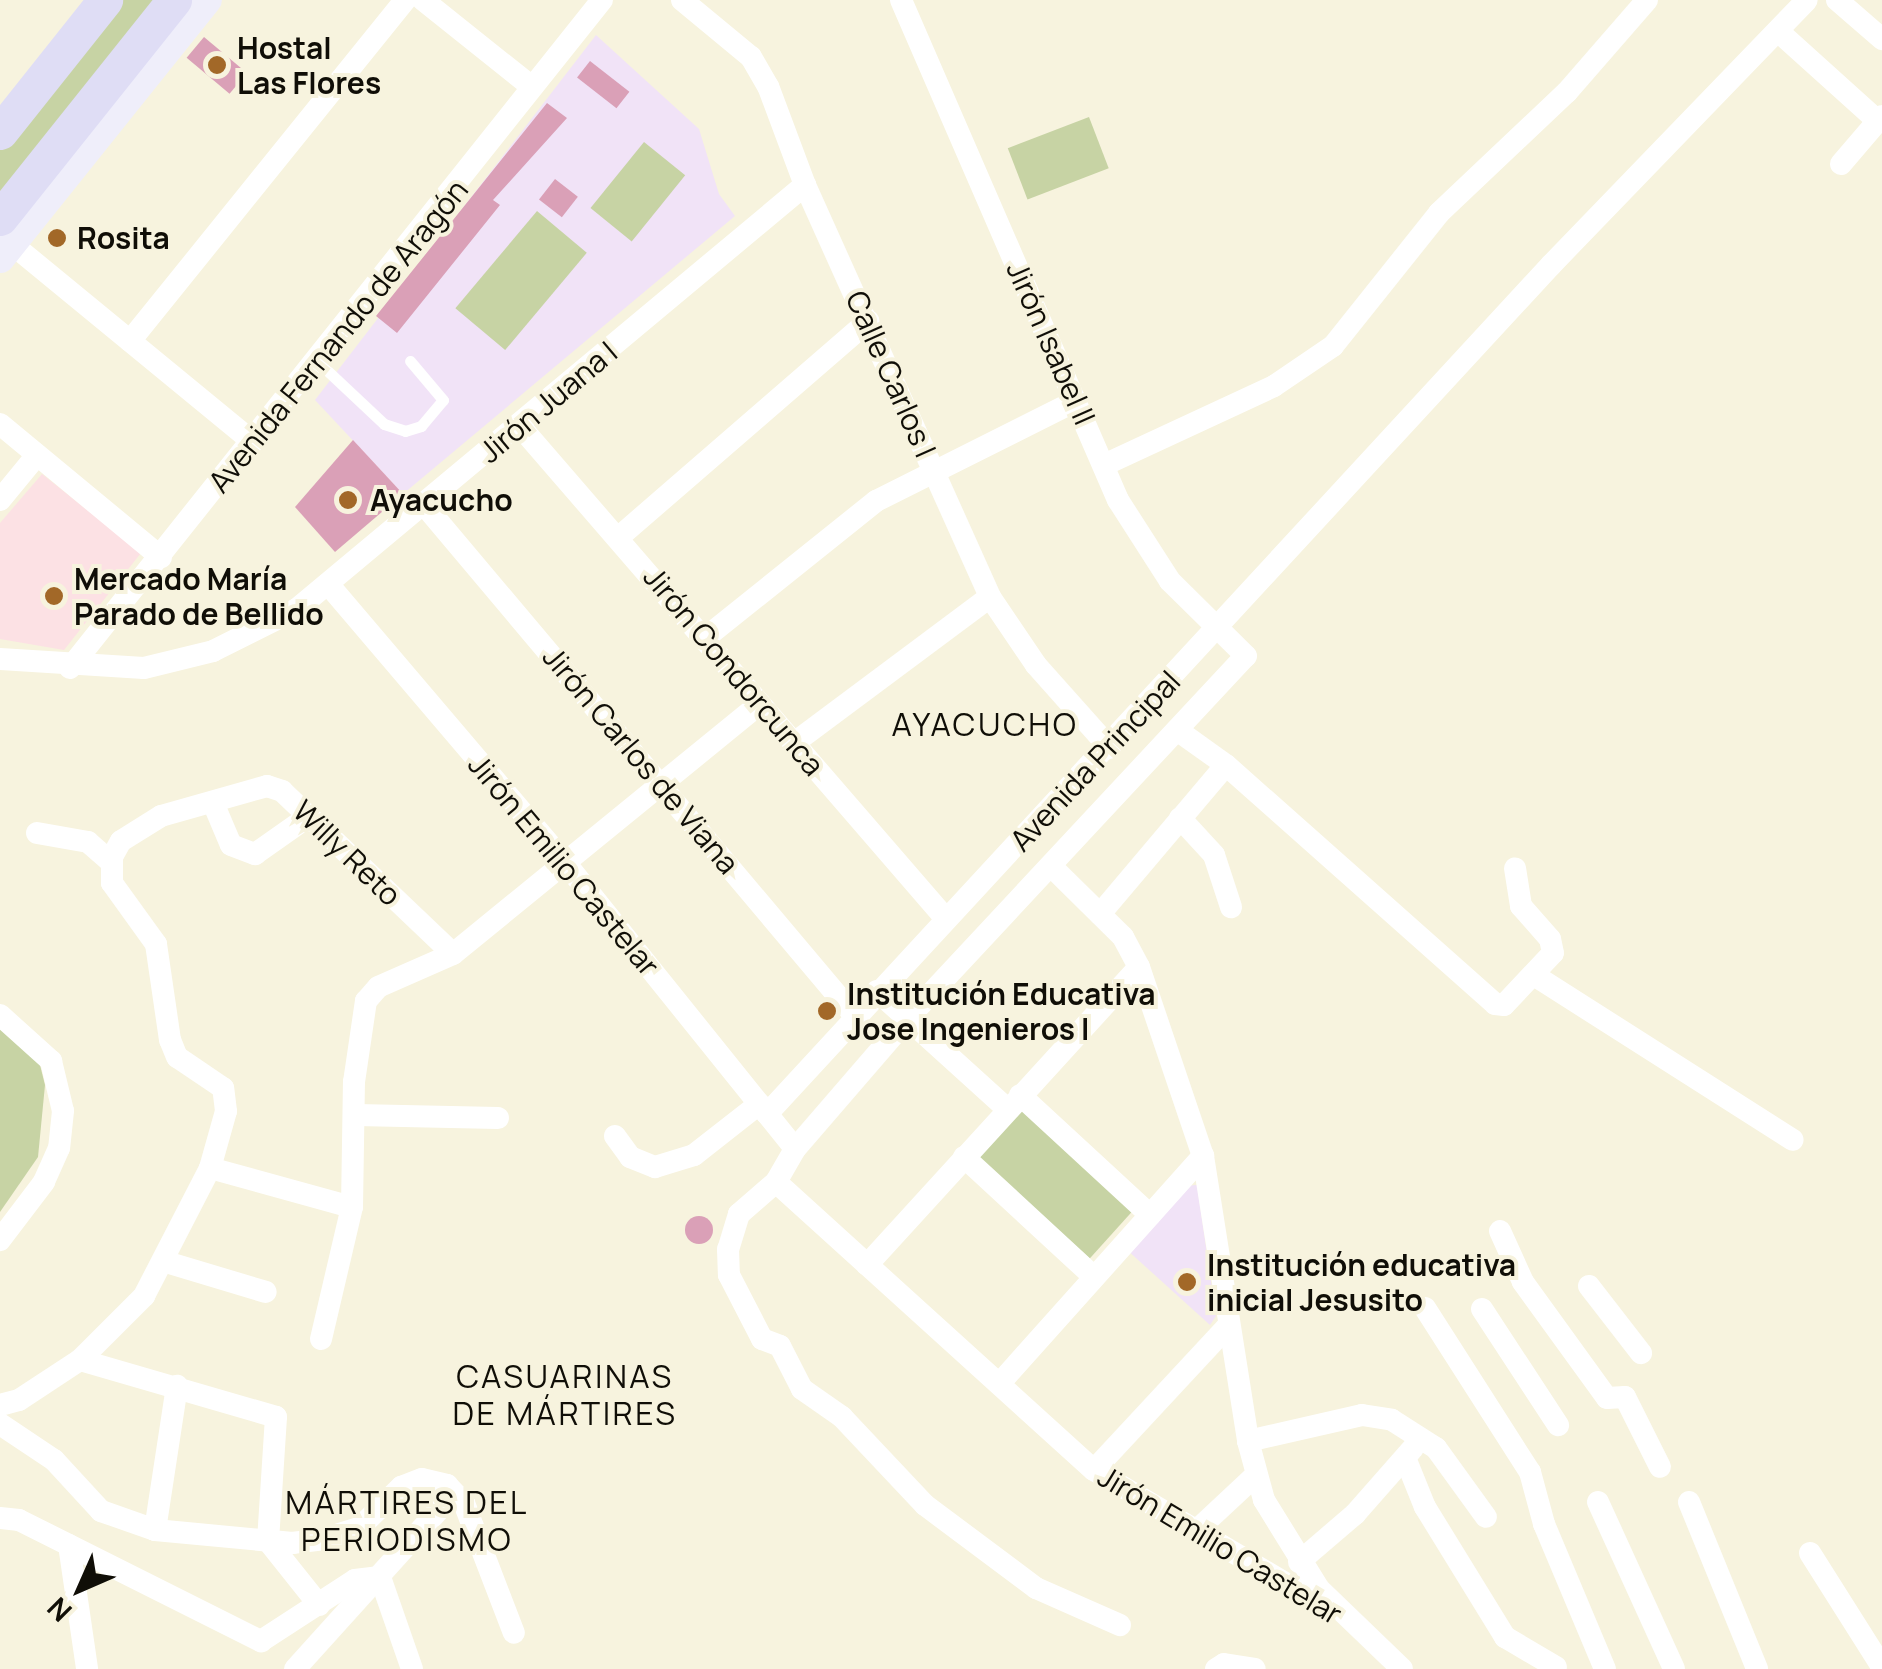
<!DOCTYPE html>
<meta charset="utf-8">
<style>
body{margin:0}
#map{position:relative;width:1882px;height:1669px;overflow:hidden;background:#f7f3de;font-family:Manrope,sans-serif}
div>[style]{position:absolute}
[style*='--x']{left:calc(var(--x)*1px);top:calc(var(--y)*1px);width:calc(var(--w)*1px);rotate:calc(var(--a)*1deg)}
.commercial>*{inset:0;background:#fce1e4}
.education>*{inset:0;background:#f1e3f7}
.green>*{inset:0;background:#c7d3a4;transform-origin:0 0}
.building>*{inset:0;background:#daa0b7;transform-origin:0 0}
.round{border-radius:50%}
.lane>*{height:11px;margin:-5.5px;padding:0 5.5px;transform-origin:5.5px;border-radius:5.5px;background:#fff}
.street>*{height:22px;margin:-11px;padding:0 11px;transform-origin:11px;border-radius:11px;background:#fff}
.secondary>*{height:30px;margin:-15px;padding:0 15px;transform-origin:15px;border-radius:15px;background:#efeefa}
.primary>*{height:35px;margin:-17.5px;padding:0 17.5px;transform-origin:17.5px;border-radius:17.5px;background:#dfddf5}
.dots>*{width:28px;height:28px;translate:-50% -50%;box-sizing:border-box;border:5px solid #f7f3de;border-radius:50%}
span{translate:-50% -50%;white-space:nowrap;text-align:center;line-height:1.15;-webkit-text-stroke:8px #f7f3de;paint-order:stroke}
.poi-label{font-size:30px;color:#100e07;font-weight:700}
.left{translate:0 -50%;text-align:left}
.street-label{font-size:30px;color:#100e07}
.neighbourhood-label{font-size:32px;color:#100e07;letter-spacing:2.5px}
.north{position:absolute;left:30px;top:1539px;width:100px;height:100px;-webkit-text-stroke:8px #f7f3de;paint-order:stroke;rotate:225deg;font-size:28px;font-weight:700;line-height:40px;text-align:center;color:#100e07}
.north::after{content:'';display:block;margin:auto;width:35px;height:45px;background:#100e07;clip-path:polygon(50% 0,100% 100%,50% 72%,0 100%)}
</style>
<div id="map">
<div class="commercial">
<div style="clip-path:polygon(42px 474px,141px 553px,64px 650px,0 639px,0 523px)"></div>
</div>
<div class="education">
<div style="clip-path:polygon(596px 35px,699px 129px,719px 194px,735px 216px,403px 494px,315px 400px)"></div>
<div style="clip-path:polygon(1197px 1185px,1216px 1316px,1210px 1325px,1126px 1249px,1181px 1186px)"></div>
</div>
<div class="green">
<div style="clip-path:polygon(116px 0,162px 0,0 202px,0 146px)"></div>
<div style="left:1089px;top:117px;width:55px;height:87px;rotate:69deg"></div>
<div style="left:644px;top:142px;width:53px;height:85px;rotate:39deg"></div>
<div style="left:537px;top:211px;width:65px;height:127px;rotate:40deg"></div>
<div style="clip-path:polygon(0 1021px,40px 1065px,45px 1085px,38px 1157px,0 1212px)"></div>
<div style="left:1018px;top:1105px;width:156px;height:66px;rotate:42deg"></div>
</div>
<div class="building">
<div style="left:204px;top:37px;width:56px;height:27px;rotate:40deg"></div>
<div style="left:590px;top:61px;width:50px;height:21px;rotate:38deg"></div>
<div style="clip-path:polygon(547px 103px,567px 118px,493px 200px,500px 205px,397px 333px,376px 316px)"></div>
<div style="left:555px;top:179px;width:29px;height:26px;rotate:38deg"></div>
<div style="clip-path:polygon(353px 440px,403px 494px,335px 552px,295px 507px)"></div>
<div class="round" style="left:685px;top:1216px;width:28px;height:28px"></div>
</div>
<div class="lane">
<div style="--x:317;--y:361;--w:92;--a:43.2"></div>
<div style="--x:384;--y:424;--w:22;--a:18"></div>
<div style="--x:405;--y:431;--w:17;--a:-17"></div>
<div style="--x:421;--y:426;--w:34;--a:-50"></div>
<div style="--x:443;--y:400;--w:51;--a:-130.2"></div>
</div>
<div class="street">
<div style="--x:423;--y:0;--w:139;--a:38.6"></div>
<div style="--x:682;--y:0;--w:89;--a:39.6"></div>
<div style="--x:751;--y:57;--w:34;--a:60"></div>
<div style="--x:768;--y:86;--w:106;--a:69.5"></div>
<div style="--x:805;--y:185;--w:452;--a:65.8"></div>
<div style="--x:990;--y:597;--w:82;--a:55.9"></div>
<div style="--x:1036;--y:665;--w:111;--a:48.3"></div>
<div style="--x:1837;--y:0;--w:60;--a:40.9"></div>
<div style="--x:1779;--y:32;--w:133;--a:42"></div>
<div style="--x:1841;--y:164;--w:63;--a:-49.5"></div>
<div style="--x:1;--y:235;--w:326;--a:39.4"></div>
<div style="--x:130;--y:341;--w:438;--a:-51.1"></div>
<div style="--x:0;--y:424;--w:209;--a:39.6"></div>
<div style="--x:519;--y:425;--w:653;--a:49.16"></div>
<div style="--x:1104;--y:465;--w:187;--a:-24.9"></div>
<div style="--x:1274;--y:386;--w:71;--a:-34.1"></div>
<div style="--x:1333;--y:346;--w:170;--a:-51.4"></div>
<div style="--x:1439;--y:213;--w:176;--a:-43.4"></div>
<div style="--x:1567;--y:92;--w:122;--a:-49"></div>
<div style="--x:0;--y:500;--w:58;--a:-50.6"></div>
<div style="--x:426;--y:507;--w:664;--a:49.89"></div>
<div style="--x:619;--y:537;--w:330;--a:-40.9"></div>
<div style="--x:328;--y:584;--w:369;--a:49.6"></div>
<div style="--x:567;--y:865;--w:364;--a:51.2"></div>
<div style="--x:705;--y:638;--w:219;--a:-38.7"></div>
<div style="--x:876;--y:501;--w:224;--a:-26.6"></div>
<div style="--x:0;--y:659;--w:144;--a:3.6"></div>
<div style="--x:144;--y:668;--w:71;--a:-13.8"></div>
<div style="--x:213;--y:651;--w:94;--a:-26.6"></div>
<div style="--x:297;--y:609;--w:662;--a:-39.85"></div>
<div style="--x:70;--y:668;--w:854;--a:-51.47"></div>
<div style="--x:1177;--y:730;--w:60;--a:35.5"></div>
<div style="--x:1226;--y:765;--w:360;--a:41.6"></div>
<div style="--x:1495;--y:1004;--w:9;--a:6"></div>
<div style="--x:1504;--y:1005;--w:71;--a:-46.7"></div>
<div style="--x:1553;--y:953;--w:14;--a:-102"></div>
<div style="--x:1550;--y:939;--w:44;--a:-131.3"></div>
<div style="--x:1521;--y:906;--w:38;--a:-99"></div>
<div style="--x:794;--y:743;--w:244;--a:-36.7"></div>
<div style="--x:214;--y:805;--w:43;--a:67"></div>
<div style="--x:231;--y:845;--w:26;--a:21"></div>
<div style="--x:255;--y:854;--w:66;--a:-35.1"></div>
<div style="--x:1180;--y:818;--w:50;--a:47.4"></div>
<div style="--x:1214;--y:855;--w:55;--a:71.9"></div>
<div style="--x:37;--y:833;--w:52;--a:10"></div>
<div style="--x:88;--y:842;--w:30;--a:41"></div>
<div style="--x:1051;--y:866;--w:101;--a:44.6"></div>
<div style="--x:1123;--y:937;--w:34;--a:62"></div>
<div style="--x:1139;--y:967;--w:200;--a:71.3"></div>
<div style="--x:1203;--y:1156;--w:289;--a:81"></div>
<div style="--x:1248;--y:1441;--w:61;--a:74.8"></div>
<div style="--x:1264;--y:1500;--w:105;--a:58.3"></div>
<div style="--x:1319;--y:1589;--w:115;--a:43.9"></div>
<div style="--x:1100;--y:914;--w:195;--a:-49.8"></div>
<div style="--x:1537;--y:977;--w:303;--a:32.5"></div>
<div style="--x:877;--y:991;--w:176;--a:42.2"></div>
<div style="--x:0;--y:1015;--w:69;--a:42"></div>
<div style="--x:51;--y:1061;--w:51;--a:76.5"></div>
<div style="--x:63;--y:1111;--w:37;--a:96"></div>
<div style="--x:59;--y:1148;--w:37;--a:114"></div>
<div style="--x:44;--y:1182;--w:73;--a:127.2"></div>
<div style="--x:1020;--y:1095;--w:177;--a:42.7"></div>
<div style="--x:767;--y:1114;--w:1156;--a:-47.28"></div>
<div style="--x:1551;--y:265;--w:368;--a:-46"></div>
<div style="--x:356;--y:1115;--w:142;--a:1.2"></div>
<div style="--x:615;--y:1136;--w:26;--a:54"></div>
<div style="--x:630;--y:1157;--w:27;--a:22"></div>
<div style="--x:655;--y:1167;--w:41;--a:-17.1"></div>
<div style="--x:694;--y:1155;--w:83;--a:-38.1"></div>
<div style="--x:964;--y:1157;--w:177;--a:42.7"></div>
<div style="--x:210;--y:1168;--w:147;--a:15.4"></div>
<div style="--x:776;--y:1182;--w:38;--a:-60"></div>
<div style="--x:795;--y:1149;--w:173;--a:-49.2"></div>
<div style="--x:908;--y:1018;--w:495;--a:-47"></div>
<div style="--x:1246;--y:656;--w:107;--a:-135.4"></div>
<div style="--x:1170;--y:581;--w:96;--a:-122.7"></div>
<div style="--x:1118;--y:500;--w:545;--a:-113.46"></div>
<div style="--x:776;--y:1182;--w:429;--a:42.2"></div>
<div style="--x:1094;--y:1470;--w:267;--a:30.6"></div>
<div style="--x:776;--y:1182;--w:49;--a:139.1"></div>
<div style="--x:739;--y:1214;--w:37;--a:107"></div>
<div style="--x:728;--y:1249;--w:26;--a:88"></div>
<div style="--x:729;--y:1275;--w:72;--a:62.7"></div>
<div style="--x:762;--y:1339;--w:19;--a:21"></div>
<div style="--x:780;--y:1346;--w:48;--a:62.9"></div>
<div style="--x:802;--y:1389;--w:49;--a:35"></div>
<div style="--x:842;--y:1417;--w:121;--a:46.7"></div>
<div style="--x:925;--y:1505;--w:139;--a:36.8"></div>
<div style="--x:1036;--y:1588;--w:92;--a:23.8"></div>
<div style="--x:1500;--y:1231;--w:56;--a:65.7"></div>
<div style="--x:1523;--y:1282;--w:143;--a:54.1"></div>
<div style="--x:1607;--y:1398;--w:18;--a:-3"></div>
<div style="--x:1625;--y:1397;--w:78;--a:63.4"></div>
<div style="--x:166;--y:1262;--w:104;--a:16.7"></div>
<div style="--x:867;--y:1265;--w:403;--a:-47.6"></div>
<div style="--x:1589;--y:1286;--w:85;--a:52.2"></div>
<div style="--x:1425;--y:1308;--w:195;--a:57.4"></div>
<div style="--x:1530;--y:1472;--w:54;--a:74.9"></div>
<div style="--x:1544;--y:1524;--w:157;--a:67.2"></div>
<div style="--x:1482;--y:1309;--w:139;--a:56.8"></div>
<div style="--x:321;--y:1339;--w:136;--a:-76.8"></div>
<div style="--x:352;--y:1207;--w:125;--a:-89.1"></div>
<div style="--x:354;--y:1082;--w:82;--a:-81.6"></div>
<div style="--x:366;--y:1001;--w:18;--a:-49"></div>
<div style="--x:378;--y:987;--w:82;--a:-23.7"></div>
<div style="--x:453;--y:954;--w:396;--a:-39.2"></div>
<div style="--x:80;--y:1360;--w:204;--a:16.2"></div>
<div style="--x:276;--y:1417;--w:124;--a:93.7"></div>
<div style="--x:268;--y:1541;--w:82;--a:51.4"></div>
<div style="--x:1000;--y:1383;--w:305;--a:-48.2"></div>
<div style="--x:0;--y:1405;--w:20;--a:-15"></div>
<div style="--x:19;--y:1400;--w:73;--a:-33.3"></div>
<div style="--x:80;--y:1360;--w:91;--a:-45"></div>
<div style="--x:144;--y:1296;--w:144;--a:-62.7"></div>
<div style="--x:210;--y:1168;--w:59;--a:-74.3"></div>
<div style="--x:226;--y:1111;--w:23;--a:-97"></div>
<div style="--x:223;--y:1088;--w:55;--a:-146"></div>
<div style="--x:177;--y:1057;--w:18;--a:-112"></div>
<div style="--x:170;--y:1040;--w:97;--a:-98.3"></div>
<div style="--x:156;--y:944;--w:75;--a:-125.8"></div>
<div style="--x:112;--y:883;--w:26;--a:-90"></div>
<div style="--x:112;--y:857;--w:18;--a:-61"></div>
<div style="--x:121;--y:841;--w:47;--a:-32"></div>
<div style="--x:161;--y:816;--w:110;--a:-15.8"></div>
<div style="--x:267;--y:786;--w:16;--a:18"></div>
<div style="--x:282;--y:791;--w:236;--a:43.6"></div>
<div style="--x:0;--y:1424;--w:65;--a:33.7"></div>
<div style="--x:54;--y:1460;--w:69;--a:47.3"></div>
<div style="--x:101;--y:1511;--w:57;--a:19.4"></div>
<div style="--x:155;--y:1530;--w:138;--a:5.4"></div>
<div style="--x:292;--y:1543;--w:31;--a:-7"></div>
<div style="--x:323;--y:1539;--w:38;--a:-17"></div>
<div style="--x:359;--y:1528;--w:59;--a:-44.3"></div>
<div style="--x:401;--y:1487;--w:22;--a:-21"></div>
<div style="--x:422;--y:1479;--w:26;--a:13"></div>
<div style="--x:1248;--y:1441;--w:117;--a:-12.8"></div>
<div style="--x:1362;--y:1415;--w:30;--a:9"></div>
<div style="--x:1392;--y:1420;--w:52;--a:32.5"></div>
<div style="--x:1436;--y:1448;--w:85;--a:54.1"></div>
<div style="--x:1406;--y:1460;--w:51;--a:68"></div>
<div style="--x:1425;--y:1507;--w:153;--a:58.4"></div>
<div style="--x:1505;--y:1637;--w:59;--a:30.5"></div>
<div style="--x:1094;--y:1470;--w:197;--a:-47.1"></div>
<div style="--x:447;--y:1485;--w:25;--a:47"></div>
<div style="--x:464;--y:1503;--w:139;--a:69"></div>
<div style="--x:1598;--y:1502;--w:183;--a:65.5"></div>
<div style="--x:1689;--y:1502;--w:180;--a:67.8"></div>
<div style="--x:0;--y:1518;--w:19;--a:6"></div>
<div style="--x:19;--y:1520;--w:271;--a:26.6"></div>
<div style="--x:261;--y:1641;--w:112;--a:-33"></div>
<div style="--x:355;--y:1580;--w:25;--a:-7"></div>
<div style="--x:380;--y:1577;--w:97;--a:70.8"></div>
<div style="--x:155;--y:1530;--w:146;--a:-81.3"></div>
<div style="--x:1197;--y:1530;--w:79;--a:-43"></div>
<div style="--x:69;--y:1545;--w:125;--a:81.7"></div>
<div style="--x:1810;--y:1553;--w:135;--a:57.7"></div>
<div style="--x:1299;--y:1562;--w:74;--a:-40.6"></div>
<div style="--x:1355;--y:1514;--w:88;--a:-48.7"></div>
<div style="--x:295;--y:1669;--w:221;--a:-47.9"></div>
<div style="--x:443;--y:1505;--w:20;--a:-79"></div>
<div style="--x:1216;--y:1669;--w:9;--a:-32"></div>
<div style="--x:1224;--y:1664;--w:31;--a:9"></div>
</div>
<div class="secondary">
<div style="--x:0;--y:258;--w:331;--a:-51.3"></div>
</div>
<div class="primary">
<div style="--x:0;--y:132;--w:169;--a:-51.5"></div>
<div style="--x:0;--y:218;--w:279;--a:-51.4"></div>
</div>
<div class="dots">
<div style="left:217px;top:65px;background:#a26828"></div>
<div style="left:57px;top:238px;background:#a26828"></div>
<div style="left:348px;top:500px;background:#a26828"></div>
<div style="left:54px;top:596px;background:#a26828"></div>
<div style="left:827px;top:1011px;background:#a26828"></div>
<div style="left:1187px;top:1282px;background:#a26828"></div>
</div>
<div class="poi-label">
<span class="left" style="left:237px;top:65px">Hostal<br>Las Flores</span>
<span class="left" style="left:77px;top:238px">Rosita</span>
<span class="left" style="left:370px;top:500px">Ayacucho</span>
<span class="left" style="left:74px;top:596px">Mercado María<br>Parado de Bellido</span>
<span class="left" style="left:847px;top:1011px">Institución Educativa<br>Jose Ingenieros I</span>
<span class="left" style="left:1207px;top:1282px">Institución educativa<br>inicial Jesusito</span>
</div>
<div class="street-label">
<span style="left:338px;top:336px;rotate:-51deg">Avenida Fernando de Aragón</span>
<span style="left:1051px;top:343px;rotate:66deg">Jirón Isabel II</span>
<span style="left:891px;top:374px;rotate:66deg">Calle Carlos I</span>
<span style="left:548px;top:402px;rotate:-40deg">Jirón Juana I</span>
<span style="left:734px;top:671px;rotate:50deg">Jirón Condorcunca</span>
<span style="left:641px;top:760px;rotate:50deg">Jirón Carlos de Viana</span>
<span style="left:1095px;top:761px;rotate:-47deg">Avenida Principal</span>
<span style="left:347px;top:853px;rotate:44deg">Willy Reto</span>
<span style="left:564px;top:865px;rotate:50deg">Jirón Emilio Castelar</span>
<span style="left:1220px;top:1545px;rotate:31deg">Jirón Emilio Castelar</span>
</div>
<div class="neighbourhood-label">
<span style="left:985px;top:724px">AYACUCHO</span>
<span style="left:565px;top:1395px">CASUARINAS<br>DE MÁRTIRES</span>
<span style="left:407px;top:1521px">MÁRTIRES DEL<br>PERIODISMO</span>
</div>
<div class="north">N</div>
</div>
